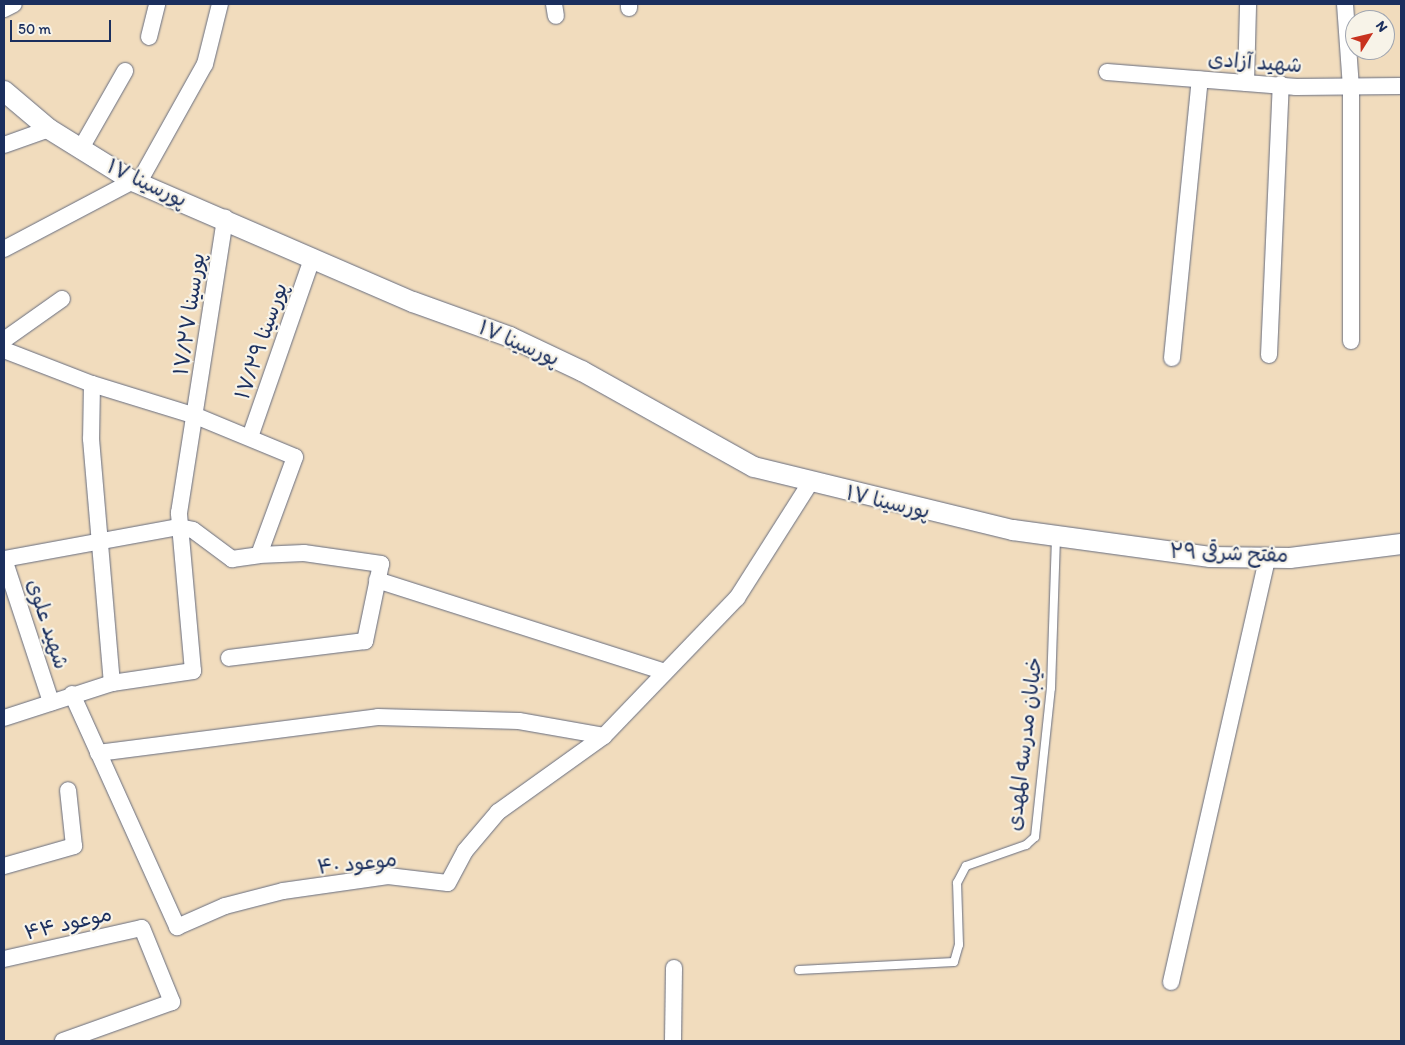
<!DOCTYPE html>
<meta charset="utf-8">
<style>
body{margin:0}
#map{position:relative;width:1405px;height:1045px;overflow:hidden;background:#f1dcbd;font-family:Itim,"Playpen Sans Arabic",sans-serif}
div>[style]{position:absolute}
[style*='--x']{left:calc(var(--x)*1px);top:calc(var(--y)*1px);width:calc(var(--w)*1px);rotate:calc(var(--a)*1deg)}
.roads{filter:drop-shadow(0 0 1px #666c7f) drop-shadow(0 0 1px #666c7f)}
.service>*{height:8px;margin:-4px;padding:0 4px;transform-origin:4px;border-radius:4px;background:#fff}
.minor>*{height:16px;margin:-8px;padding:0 8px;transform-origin:8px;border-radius:8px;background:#fff}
.tertiary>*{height:20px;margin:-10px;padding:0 10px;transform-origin:10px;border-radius:10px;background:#fff}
span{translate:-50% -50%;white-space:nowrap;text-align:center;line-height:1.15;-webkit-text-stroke:4.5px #f7f3e8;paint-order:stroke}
.street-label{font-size:21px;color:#1b2f5e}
.frame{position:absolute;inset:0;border:5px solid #1b2f5e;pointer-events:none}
.north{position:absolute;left:1345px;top:10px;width:50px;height:50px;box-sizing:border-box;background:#f7f3e8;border:1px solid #9fa5b1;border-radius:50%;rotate:54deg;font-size:14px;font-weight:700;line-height:20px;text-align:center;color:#1b2f5e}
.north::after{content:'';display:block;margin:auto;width:18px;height:22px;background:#c8321e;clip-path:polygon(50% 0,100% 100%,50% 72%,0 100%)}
.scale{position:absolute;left:10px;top:20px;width:101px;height:22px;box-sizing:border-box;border:2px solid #1b2f5e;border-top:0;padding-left:6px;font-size:15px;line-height:18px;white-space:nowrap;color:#1b2f5e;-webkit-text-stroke:4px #f7f3e8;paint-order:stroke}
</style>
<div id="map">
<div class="roads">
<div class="service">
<div style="--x:799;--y:970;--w:155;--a:-3"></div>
<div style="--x:954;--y:962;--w:18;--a:-74"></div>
<div style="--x:959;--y:945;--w:62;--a:-91.8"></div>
<div style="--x:957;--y:883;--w:19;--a:-62"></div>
<div style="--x:966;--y:866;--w:64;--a:-19.3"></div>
<div style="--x:1026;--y:845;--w:12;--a:-42"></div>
<div style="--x:1035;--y:837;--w:150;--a:-83.9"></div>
<div style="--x:1051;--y:688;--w:151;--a:-88.1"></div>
</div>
<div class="minor">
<div style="--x:554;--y:4;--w:12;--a:81"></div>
<div style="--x:629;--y:4;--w:4;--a:90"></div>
<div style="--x:1345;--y:4;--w:83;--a:85.9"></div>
<div style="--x:1351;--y:87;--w:254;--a:90"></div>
<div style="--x:4;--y:9;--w:11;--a:-27"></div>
<div style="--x:149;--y:37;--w:34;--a:-76"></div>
<div style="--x:1107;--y:72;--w:190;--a:4.5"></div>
<div style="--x:1296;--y:87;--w:105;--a:-0.5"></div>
<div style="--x:1246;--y:83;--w:79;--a:-88.5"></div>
<div style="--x:4;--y:145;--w:48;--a:-19.6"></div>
<div style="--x:80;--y:150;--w:91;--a:-60.3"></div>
<div style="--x:139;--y:182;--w:135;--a:-60.8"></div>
<div style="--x:205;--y:64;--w:62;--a:-76"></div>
<div style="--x:4;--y:249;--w:146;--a:-27.8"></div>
<div style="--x:4;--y:340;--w:71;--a:-35.3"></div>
<div style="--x:4;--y:350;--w:94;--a:21.1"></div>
<div style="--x:92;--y:384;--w:109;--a:17.1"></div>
<div style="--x:196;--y:416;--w:107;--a:22.5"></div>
<div style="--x:295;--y:457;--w:104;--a:110.2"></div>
<div style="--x:259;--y:555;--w:45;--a:-2.5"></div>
<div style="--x:304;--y:553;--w:78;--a:8.1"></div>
<div style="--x:381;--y:564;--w:79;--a:101.7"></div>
<div style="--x:365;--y:641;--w:137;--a:172.9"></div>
<div style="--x:1269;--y:355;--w:271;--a:-87.5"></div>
<div style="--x:1172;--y:358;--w:280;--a:-84.3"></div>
<div style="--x:92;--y:384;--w:55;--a:91"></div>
<div style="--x:91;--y:439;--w:245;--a:85.1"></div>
<div style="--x:250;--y:437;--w:188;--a:-70.8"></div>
<div style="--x:4;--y:559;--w:178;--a:-10.4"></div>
<div style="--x:179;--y:527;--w:14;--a:12"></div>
<div style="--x:193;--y:530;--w:49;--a:36.6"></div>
<div style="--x:232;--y:559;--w:27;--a:-8"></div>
<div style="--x:4;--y:559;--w:151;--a:71.8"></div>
<div style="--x:377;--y:580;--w:299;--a:17.7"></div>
<div style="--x:72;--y:694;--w:256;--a:65.7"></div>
<div style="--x:177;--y:927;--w:52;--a:-23.6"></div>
<div style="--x:225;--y:906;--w:60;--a:-14.5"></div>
<div style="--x:283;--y:891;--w:106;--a:-8.1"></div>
<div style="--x:388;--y:876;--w:60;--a:6.7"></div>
<div style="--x:448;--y:883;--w:36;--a:-62"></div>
<div style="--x:465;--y:851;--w:51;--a:-49.8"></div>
<div style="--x:498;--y:812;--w:130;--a:-35.6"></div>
<div style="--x:604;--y:736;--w:192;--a:-46.1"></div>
<div style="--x:737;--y:598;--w:136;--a:-57.6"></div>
<div style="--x:4;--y:718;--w:114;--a:-18"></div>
<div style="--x:112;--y:683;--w:82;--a:-8.4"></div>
<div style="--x:193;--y:671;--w:159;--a:-95.1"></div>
<div style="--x:179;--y:513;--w:299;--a:-81.1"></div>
<div style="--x:98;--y:753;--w:282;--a:-7.3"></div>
<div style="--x:378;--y:717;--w:141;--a:1.6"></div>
<div style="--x:519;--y:721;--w:86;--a:10"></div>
<div style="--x:4;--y:866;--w:73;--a:-15.9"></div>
<div style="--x:74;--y:846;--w:56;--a:-96.1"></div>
<div style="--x:4;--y:959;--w:141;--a:-12.7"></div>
<div style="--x:142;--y:928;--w:80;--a:67.9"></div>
<div style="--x:172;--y:1002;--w:116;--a:160.3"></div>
<div style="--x:1171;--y:982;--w:435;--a:-77.2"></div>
<div style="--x:673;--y:1041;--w:73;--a:-89.2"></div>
</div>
<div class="tertiary">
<div style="--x:4;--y:91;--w:59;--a:40.2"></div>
<div style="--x:49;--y:129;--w:99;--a:31.8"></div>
<div style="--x:133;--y:181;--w:305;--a:23.4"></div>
<div style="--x:413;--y:302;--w:103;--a:19.8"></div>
<div style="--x:510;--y:337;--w:80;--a:25.3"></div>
<div style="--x:582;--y:371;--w:197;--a:29.2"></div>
<div style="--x:754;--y:467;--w:267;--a:13.7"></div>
<div style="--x:1013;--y:530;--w:199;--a:7.8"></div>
<div style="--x:1210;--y:557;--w:80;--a:0.7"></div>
<div style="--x:1290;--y:558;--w:112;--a:-7.2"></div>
</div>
</div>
<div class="street-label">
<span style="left:1255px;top:62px;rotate:4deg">شهید آزادی</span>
<span style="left:147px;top:183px;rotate:25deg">پورسینا ۱۷</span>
<span style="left:189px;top:314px;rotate:-82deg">پورسینا ۱۷/۲۷</span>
<span style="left:261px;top:341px;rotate:-71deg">پورسینا ۱۷/۲۹</span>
<span style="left:519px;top:343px;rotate:23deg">پورسینا ۱۷</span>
<span style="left:888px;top:502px;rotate:13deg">پورسینا ۱۷</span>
<span style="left:1229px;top:553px;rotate:2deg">مفتح شرقی ۲۹</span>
<span style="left:48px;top:624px;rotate:72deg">شهید علوی</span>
<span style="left:1024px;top:744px;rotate:-83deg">خیابان مدرسه المهدی</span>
<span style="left:357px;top:863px;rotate:-6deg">موعود ۴۰</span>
<span style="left:68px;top:923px;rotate:-13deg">موعود ۴۴</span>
</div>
<div class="frame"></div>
<div class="north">N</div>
<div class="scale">50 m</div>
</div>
